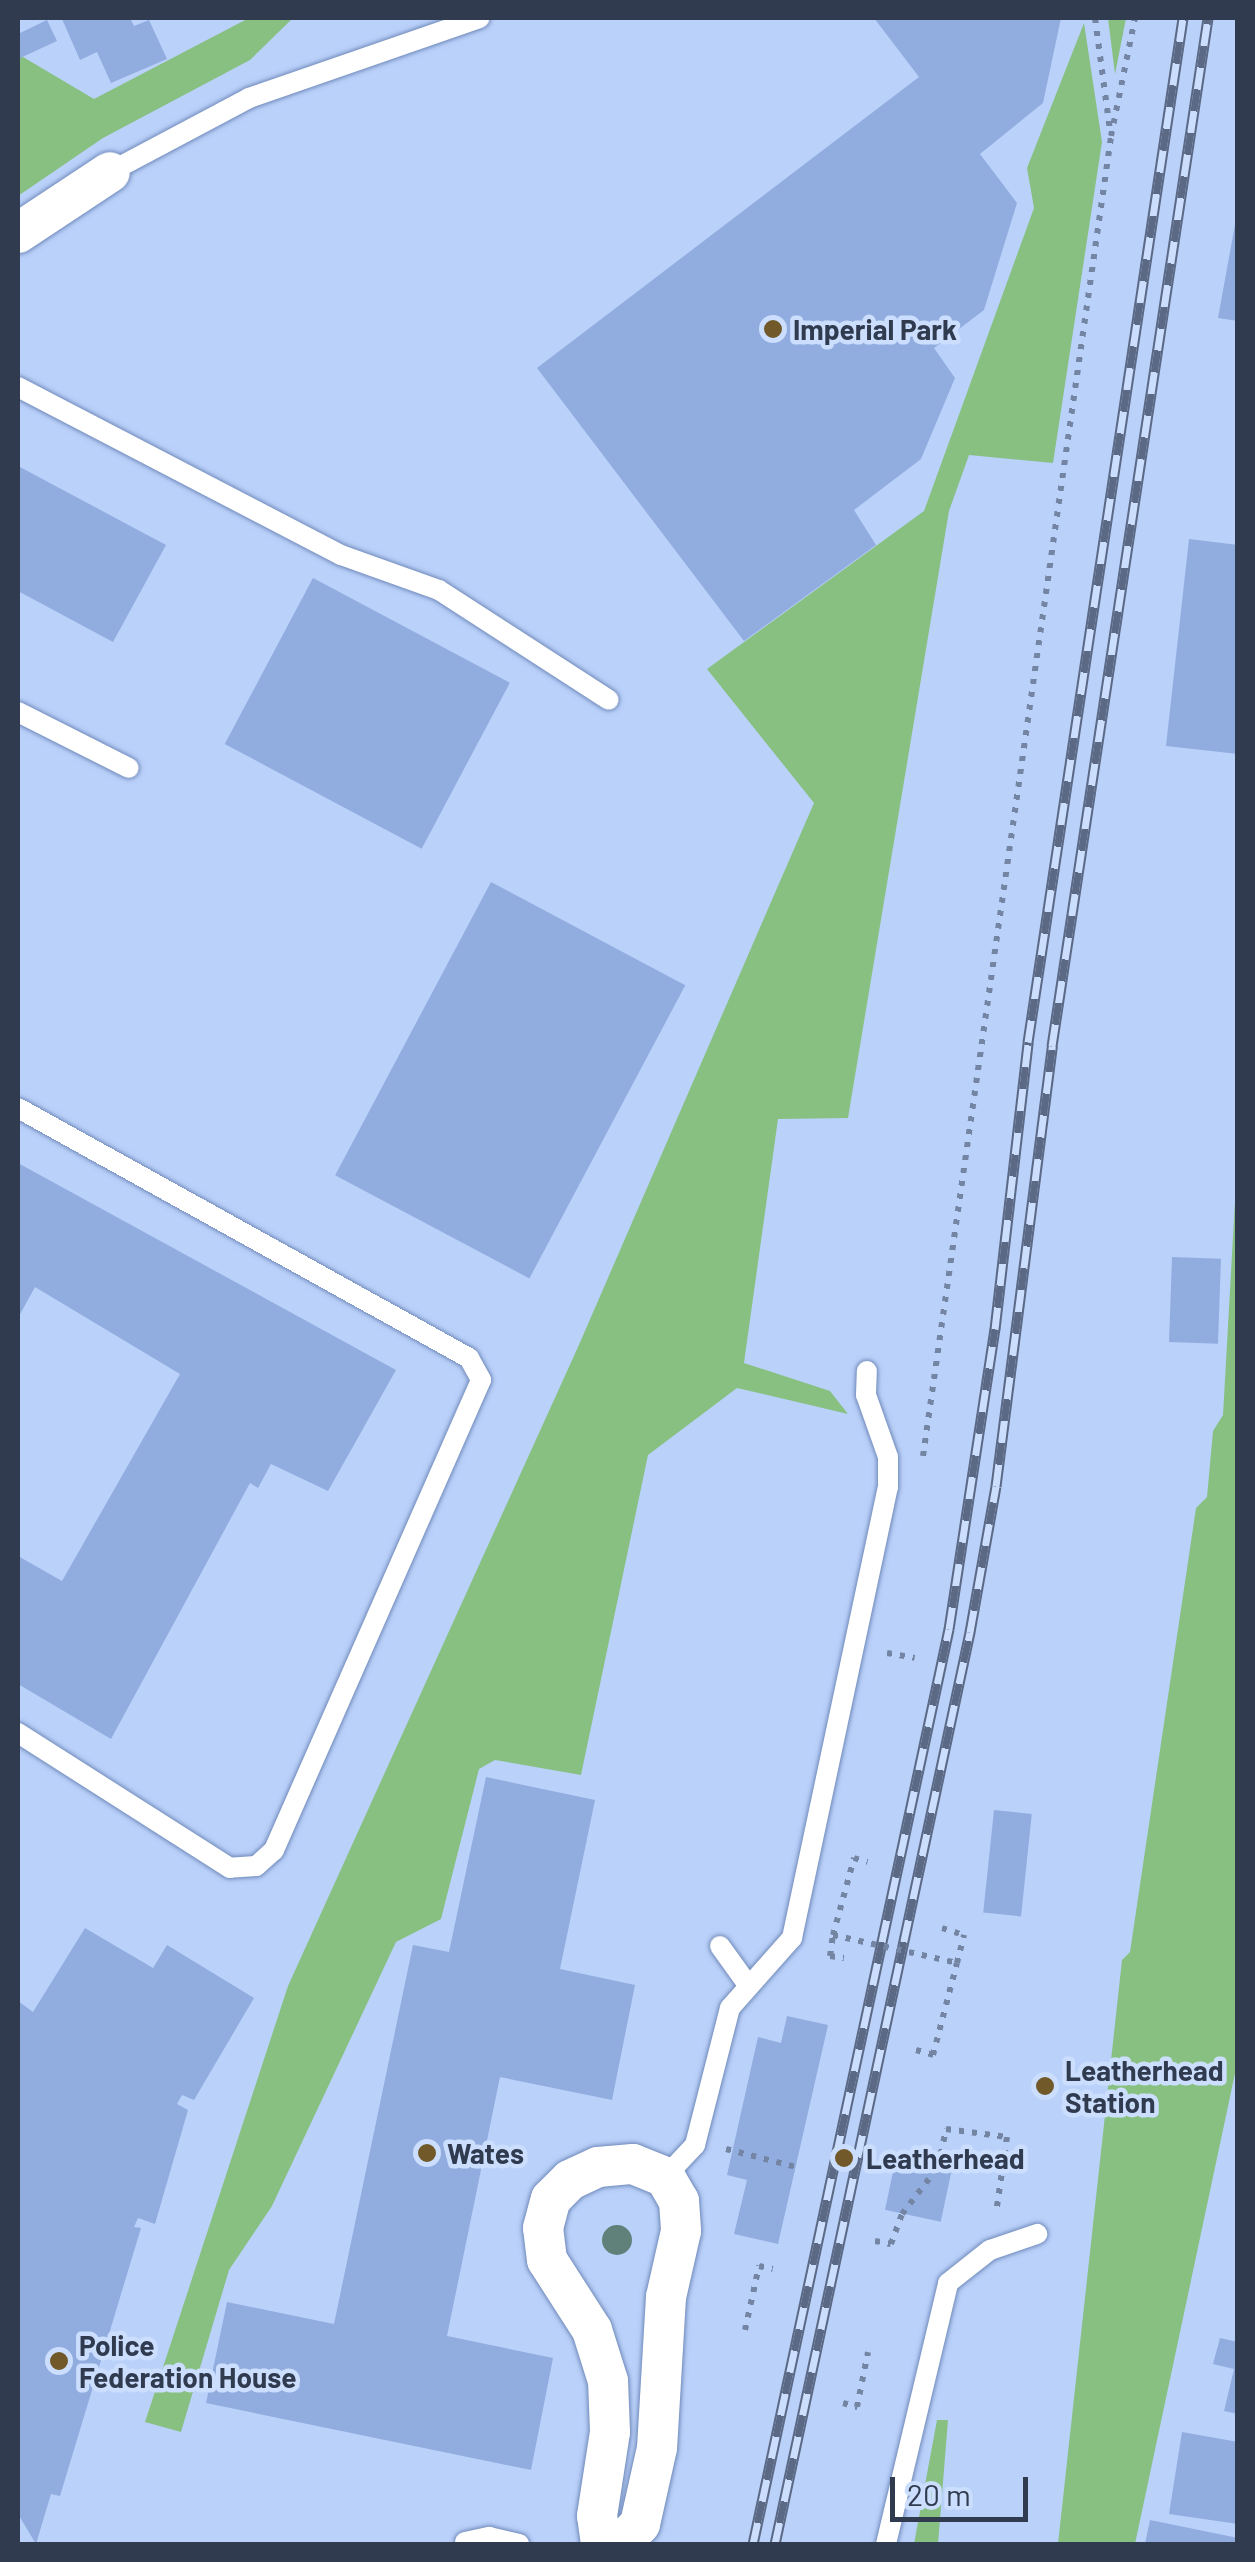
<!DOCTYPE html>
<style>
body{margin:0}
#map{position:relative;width:1255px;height:2562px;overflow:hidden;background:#bad1fa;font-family:Barlow,sans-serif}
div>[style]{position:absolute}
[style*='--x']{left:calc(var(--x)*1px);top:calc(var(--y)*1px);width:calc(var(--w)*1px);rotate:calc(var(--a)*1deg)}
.green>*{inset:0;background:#88c082}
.building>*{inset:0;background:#91acdf;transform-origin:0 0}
.path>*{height:6px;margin-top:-3px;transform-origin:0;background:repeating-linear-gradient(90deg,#7484a3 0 5px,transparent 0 13px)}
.roads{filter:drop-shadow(0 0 2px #708aba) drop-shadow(0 0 2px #708aba)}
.service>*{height:20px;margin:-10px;padding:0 10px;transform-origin:10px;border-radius:10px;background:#fff}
.minor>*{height:40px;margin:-20px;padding:0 20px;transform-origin:20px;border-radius:20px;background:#fff}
.rail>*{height:11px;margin-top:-5.5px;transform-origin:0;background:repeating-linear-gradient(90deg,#ccdefd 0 22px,#5b6985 0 44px);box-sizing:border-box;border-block:2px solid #5b6985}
.path-bridge>*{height:6px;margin-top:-3px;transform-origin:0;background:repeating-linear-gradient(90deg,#7484a3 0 5px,transparent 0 13px)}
.trees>*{width:30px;height:30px;margin:-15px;border-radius:50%;background:#5f817a}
.dots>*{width:28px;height:28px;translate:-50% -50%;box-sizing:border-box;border:5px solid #ccdefd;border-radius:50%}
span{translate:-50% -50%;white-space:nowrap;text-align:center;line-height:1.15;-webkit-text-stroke:9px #ccdefd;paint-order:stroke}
.poi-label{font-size:28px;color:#303b50;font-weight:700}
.left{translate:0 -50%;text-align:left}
.frame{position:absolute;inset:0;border:20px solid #303b50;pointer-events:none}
.scale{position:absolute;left:890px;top:2477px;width:138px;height:45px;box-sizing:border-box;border:5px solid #303b50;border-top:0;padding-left:12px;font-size:30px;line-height:35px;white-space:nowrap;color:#303b50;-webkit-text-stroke:8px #ccdefd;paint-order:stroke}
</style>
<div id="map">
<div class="green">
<div style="clip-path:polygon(249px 18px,293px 18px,250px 60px,103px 138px,18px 196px,18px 54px,94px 99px)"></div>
<div style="clip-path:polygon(1108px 18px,1126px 18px,1115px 74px)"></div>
<div style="clip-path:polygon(1084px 23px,1102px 142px,1053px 463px,969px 455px,949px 511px,848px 1118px,778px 1119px,744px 1363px,830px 1391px,848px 1414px,737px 1388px,648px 1455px,581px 1775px,495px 1760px,479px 1769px,441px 1919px,396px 1942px,272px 2206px,229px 2270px,181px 2432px,145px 2422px,288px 1986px,578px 1347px,814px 803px,707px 669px,924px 511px,1034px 208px,1027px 168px)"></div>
<div style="clip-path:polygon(1237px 1165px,1237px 2064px,1135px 2544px,1058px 2544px,1122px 1960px,1130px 1952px,1196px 1508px,1207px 1497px,1213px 1431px,1223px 1415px)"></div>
<div style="clip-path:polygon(937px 2420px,948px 2420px,938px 2544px,914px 2544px)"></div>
</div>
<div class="building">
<div style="clip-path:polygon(130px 18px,134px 26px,149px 20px,167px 59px,111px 83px,97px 52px,80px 60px,62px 19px)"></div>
<div style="clip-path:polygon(874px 18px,1061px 18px,1043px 103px,980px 154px,1017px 203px,984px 310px,934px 348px,955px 378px,921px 459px,854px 510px,876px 545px,744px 641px,537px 368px,919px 77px)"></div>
<div style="clip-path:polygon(47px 20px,57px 41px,18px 59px,18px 34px)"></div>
<div style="clip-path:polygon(1236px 219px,1238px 219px,1238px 321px,1218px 318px)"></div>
<div style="clip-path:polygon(18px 466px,166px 545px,113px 642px,18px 591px)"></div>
<div style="clip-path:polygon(1189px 539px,1238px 545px,1238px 754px,1166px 746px)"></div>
<div style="left:313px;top:578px;width:223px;height:188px;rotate:28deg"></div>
<div style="left:491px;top:882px;width:220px;height:332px;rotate:28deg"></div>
<div style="clip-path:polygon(18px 1163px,396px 1370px,328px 1491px,271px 1464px,258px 1488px,250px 1483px,111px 1739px,18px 1684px,18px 1556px,62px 1581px,180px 1374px,35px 1287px,18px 1318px)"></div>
<div style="left:1172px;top:1257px;width:49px;height:85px;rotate:2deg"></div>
<div style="clip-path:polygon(486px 1777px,595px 1800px,560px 1969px,635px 1985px,612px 2100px,500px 2077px,447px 2336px,553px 2358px,531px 2470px,206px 2403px,227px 2302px,334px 2324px,413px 1945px,449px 1952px)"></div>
<div style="left:994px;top:1810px;width:38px;height:103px;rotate:6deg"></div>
<div style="clip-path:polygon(85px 1928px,153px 1968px,167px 1945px,254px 1998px,194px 2100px,182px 2095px,177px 2104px,188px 2110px,155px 2224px,138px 2218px,134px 2227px,141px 2228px,60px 2496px,51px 2494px,36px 2544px,18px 2514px,18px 2001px,33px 2012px)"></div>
<div style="clip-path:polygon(787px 2016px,828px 2025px,778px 2244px,734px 2234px,747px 2180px,727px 2175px,758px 2037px,781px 2043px)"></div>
<div style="left:896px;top:2158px;width:57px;height:53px;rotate:12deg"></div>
<div style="clip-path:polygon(1220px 2338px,1238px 2342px,1238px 2414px,1224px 2411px,1234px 2369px,1213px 2364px)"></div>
<div style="clip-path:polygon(1182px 2432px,1238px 2442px,1238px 2524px,1169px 2514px)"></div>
<div style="clip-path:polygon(1150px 2520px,1238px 2538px,1238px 2544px,1145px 2544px)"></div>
</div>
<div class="path">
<div style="--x:1095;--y:18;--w:113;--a:82.4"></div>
<div style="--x:923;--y:1456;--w:1333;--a:-81.89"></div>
<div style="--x:1111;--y:136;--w:120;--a:-78.5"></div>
<div style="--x:887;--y:1653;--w:28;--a:10"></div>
<div style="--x:942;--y:1928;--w:23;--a:18"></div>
<div style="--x:833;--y:1935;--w:80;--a:-74.7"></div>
<div style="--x:854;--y:1858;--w:14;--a:17"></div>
<div style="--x:830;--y:1956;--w:14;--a:8"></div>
<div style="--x:916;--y:2050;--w:18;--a:16"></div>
<div style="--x:933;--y:2055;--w:95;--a:-75.4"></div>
<div style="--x:726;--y:2149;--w:72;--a:14.4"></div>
<div style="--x:875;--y:2241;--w:16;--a:11"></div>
<div style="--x:891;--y:2244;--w:32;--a:-70"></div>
<div style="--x:902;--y:2214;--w:59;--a:-52.5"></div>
<div style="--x:938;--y:2167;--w:39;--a:-78"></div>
<div style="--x:946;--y:2129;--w:62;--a:7.5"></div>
<div style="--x:1007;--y:2137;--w:77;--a:98.2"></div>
<div style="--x:745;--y:2330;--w:66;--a:-77.7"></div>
<div style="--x:759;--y:2266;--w:14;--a:12"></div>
<div style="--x:843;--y:2403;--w:15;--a:16"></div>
<div style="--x:857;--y:2407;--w:56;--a:-78.7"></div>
</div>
<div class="roads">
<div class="service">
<div style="--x:110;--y:172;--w:157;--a:-28"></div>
<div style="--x:249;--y:98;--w:244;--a:-19.1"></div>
<div style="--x:18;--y:387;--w:364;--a:27.5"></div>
<div style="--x:341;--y:555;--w:104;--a:19.7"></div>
<div style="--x:439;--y:590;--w:202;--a:32.9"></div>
<div style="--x:18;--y:712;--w:124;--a:26.8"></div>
<div style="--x:18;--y:1108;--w:516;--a:29"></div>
<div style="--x:469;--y:1358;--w:25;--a:61"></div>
<div style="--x:481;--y:1380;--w:514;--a:113.77"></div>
<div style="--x:274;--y:1850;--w:24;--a:138"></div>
<div style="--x:256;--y:1866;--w:26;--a:176"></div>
<div style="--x:230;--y:1868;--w:251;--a:-147.5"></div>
<div style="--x:720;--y:1946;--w:48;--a:54.3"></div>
<div style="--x:665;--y:2177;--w:44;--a:-46.8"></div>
<div style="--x:695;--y:2145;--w:141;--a:-75.7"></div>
<div style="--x:730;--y:2008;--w:94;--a:-48.5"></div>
<div style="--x:792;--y:1938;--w:461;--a:-78"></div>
<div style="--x:888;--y:1487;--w:30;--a:-90"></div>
<div style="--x:888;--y:1457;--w:66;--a:-109.5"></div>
<div style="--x:866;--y:1395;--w:24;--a:-88"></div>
<div style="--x:465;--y:2542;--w:25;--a:-12"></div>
<div style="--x:489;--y:2537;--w:31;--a:13"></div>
<div style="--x:886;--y:2544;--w:268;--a:-76.6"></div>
<div style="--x:948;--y:2283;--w:53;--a:-38.2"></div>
<div style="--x:990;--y:2250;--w:50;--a:-18.8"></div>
</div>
<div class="minor">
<div style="--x:18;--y:233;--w:110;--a:-33.5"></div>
<div style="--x:601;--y:2544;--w:28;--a:-98"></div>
<div style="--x:597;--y:2516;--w:85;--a:-81.2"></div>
<div style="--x:610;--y:2432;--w:51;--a:-92.2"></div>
<div style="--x:608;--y:2381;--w:53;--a:-107.4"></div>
<div style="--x:592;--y:2330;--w:83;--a:-122.7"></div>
<div style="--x:547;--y:2260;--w:32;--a:-97"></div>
<div style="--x:543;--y:2228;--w:30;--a:-75"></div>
<div style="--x:551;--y:2199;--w:27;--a:-45"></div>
<div style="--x:570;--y:2180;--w:31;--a:-25"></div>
<div style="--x:598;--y:2167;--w:35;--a:-5"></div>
<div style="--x:633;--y:2164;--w:35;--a:22"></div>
<div style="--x:665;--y:2177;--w:28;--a:60"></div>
<div style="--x:679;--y:2201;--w:30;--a:86"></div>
<div style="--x:681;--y:2231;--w:68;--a:102.8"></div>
<div style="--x:666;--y:2297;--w:151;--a:93.4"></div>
<div style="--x:657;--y:2448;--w:78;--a:102.6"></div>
<div style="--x:640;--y:2524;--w:28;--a:134"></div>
</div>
</div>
<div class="rail">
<div style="--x:753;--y:2544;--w:936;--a:-77.91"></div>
<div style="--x:949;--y:1629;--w:304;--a:-81.3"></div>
<div style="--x:995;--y:1329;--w:289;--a:-83.4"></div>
<div style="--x:1028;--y:1042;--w:1036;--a:-81.39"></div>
<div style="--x:775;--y:2544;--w:933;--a:-77.93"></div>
<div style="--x:970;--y:1632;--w:148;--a:-79.9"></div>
<div style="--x:996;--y:1486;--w:444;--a:-82.7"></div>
<div style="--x:1052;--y:1046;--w:1040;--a:-81.37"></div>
</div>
<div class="path-bridge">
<div style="--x:830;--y:1956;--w:21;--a:-82"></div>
<div style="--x:833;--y:1935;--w:127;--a:12.7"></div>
<div style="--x:957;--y:1963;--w:29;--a:-76"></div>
</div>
<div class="trees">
<div style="left:617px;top:2240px"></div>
</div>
<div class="dots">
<div style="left:773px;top:329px;background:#715929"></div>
<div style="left:1045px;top:2086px;background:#715929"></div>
<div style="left:427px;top:2153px;background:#715929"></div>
<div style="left:844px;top:2158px;background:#715929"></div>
<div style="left:59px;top:2361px;background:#715929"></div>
</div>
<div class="poi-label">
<span class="left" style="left:793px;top:329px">Imperial Park</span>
<span class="left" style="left:1065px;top:2086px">Leatherhead<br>Station</span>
<span class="left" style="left:447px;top:2153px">Wates</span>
<span class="left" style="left:866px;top:2158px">Leatherhead</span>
<span class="left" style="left:79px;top:2361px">Police<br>Federation House</span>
</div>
<div class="frame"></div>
<div class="scale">20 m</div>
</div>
